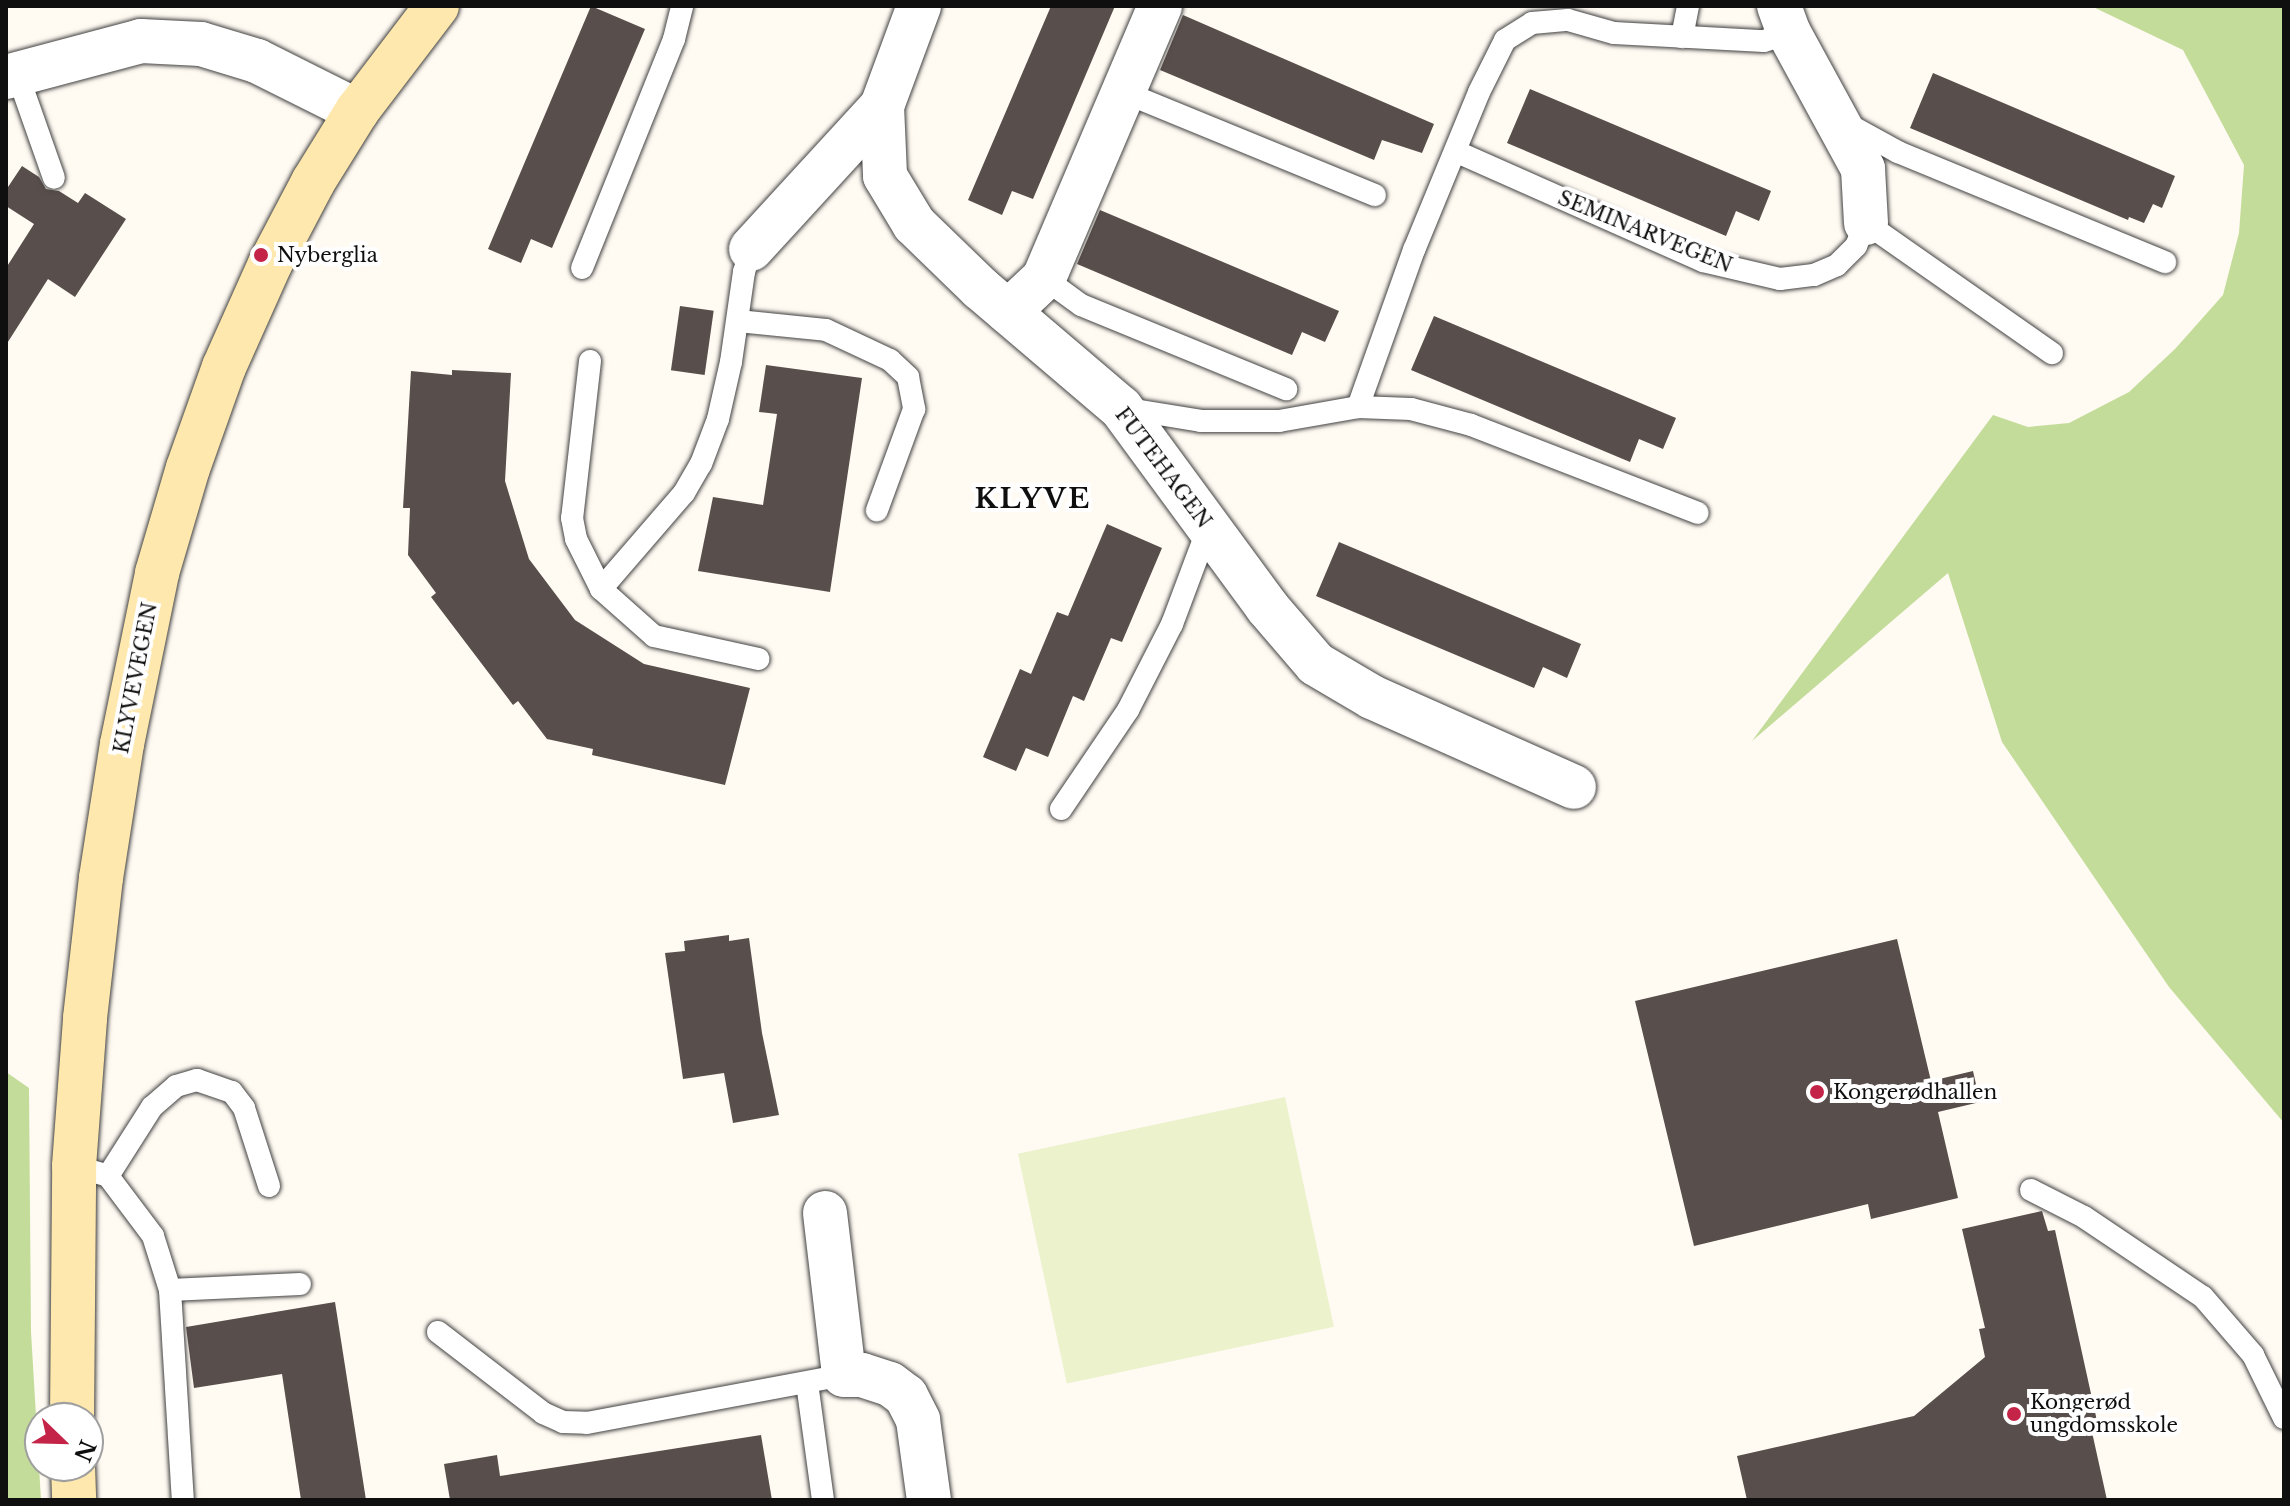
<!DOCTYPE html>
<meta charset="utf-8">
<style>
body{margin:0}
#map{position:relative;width:2290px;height:1506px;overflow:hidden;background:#fffaf2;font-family:"Libre Baskerville",serif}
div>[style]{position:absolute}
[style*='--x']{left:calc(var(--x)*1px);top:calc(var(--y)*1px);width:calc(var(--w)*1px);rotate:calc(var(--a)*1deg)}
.forest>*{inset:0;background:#c3dc99}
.pitch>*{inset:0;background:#ebf2cc;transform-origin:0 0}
.building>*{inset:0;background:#584e4b;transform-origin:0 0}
.roads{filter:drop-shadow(0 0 2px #424242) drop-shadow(0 0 2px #424242)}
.service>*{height:22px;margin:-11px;padding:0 11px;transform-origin:11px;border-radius:11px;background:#fff}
.minor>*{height:44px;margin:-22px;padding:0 22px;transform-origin:22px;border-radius:22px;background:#fff}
.secondary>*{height:44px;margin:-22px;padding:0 22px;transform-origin:22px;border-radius:22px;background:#ffe8ad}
.dots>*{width:22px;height:22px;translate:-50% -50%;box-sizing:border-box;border:4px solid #fff;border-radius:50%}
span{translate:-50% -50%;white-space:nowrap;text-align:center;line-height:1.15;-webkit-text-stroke:8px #fff;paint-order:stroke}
.street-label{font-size:20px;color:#0f0f0f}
.poi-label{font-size:20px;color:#0f0f0f}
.left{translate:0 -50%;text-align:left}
.district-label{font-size:28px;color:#0f0f0f;font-weight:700;letter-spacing:2px}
.frame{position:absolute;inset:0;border:8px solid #0f0f0f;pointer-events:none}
.north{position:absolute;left:24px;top:1402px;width:80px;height:80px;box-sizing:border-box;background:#fff;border:2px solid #9f9f9f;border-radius:50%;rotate:113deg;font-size:22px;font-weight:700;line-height:32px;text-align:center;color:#0f0f0f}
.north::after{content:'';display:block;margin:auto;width:28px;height:36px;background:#c32447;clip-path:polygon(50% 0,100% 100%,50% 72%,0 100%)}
</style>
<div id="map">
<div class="forest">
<div style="clip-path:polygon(2091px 6px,2284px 6px,2284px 1123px,2169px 987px,2002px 742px,1948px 573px,1752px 741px,1993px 415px,2028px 427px,2069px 423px,2129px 392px,2175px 349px,2223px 295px,2239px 233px,2244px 165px,2183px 50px)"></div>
<div style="clip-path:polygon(6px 1072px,29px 1088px,31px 1332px,41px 1500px,6px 1500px)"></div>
</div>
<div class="pitch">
<div style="left:1285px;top:1097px;width:235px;height:273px;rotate:78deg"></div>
</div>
<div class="building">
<div style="clip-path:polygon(591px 6px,645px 29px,552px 248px,531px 239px,521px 263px,488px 249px)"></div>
<div style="clip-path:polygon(1051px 6px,1115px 6px,1033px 199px,1012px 191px,1002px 215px,968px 200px)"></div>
<div style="clip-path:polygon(1183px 15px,1434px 124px,1422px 153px,1382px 140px,1374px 160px,1160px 70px)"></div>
<div style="clip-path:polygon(1933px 73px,2175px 176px,2162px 208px,2153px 204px,2144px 223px,2129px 217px,2128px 220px,1910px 128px)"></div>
<div style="clip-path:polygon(1530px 89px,1771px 191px,1759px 221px,1736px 211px,1726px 236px,1507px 143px)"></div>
<div style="clip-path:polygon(22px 166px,39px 177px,46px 189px,59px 191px,78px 203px,85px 193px,126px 219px,75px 297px,48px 279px,6px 345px,6px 268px,34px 224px,6px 206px,6px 190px)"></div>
<div style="clip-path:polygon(1100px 210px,1339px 311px,1325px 342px,1302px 332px,1292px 355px,1077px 264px)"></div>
<div style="left:680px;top:306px;width:34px;height:65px;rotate:8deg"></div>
<div style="clip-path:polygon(1434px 316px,1676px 418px,1663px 449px,1639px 439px,1630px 462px,1411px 370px)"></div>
<div style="clip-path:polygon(766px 365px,862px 378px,830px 592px,698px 571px,713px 497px,763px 505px,777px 414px,759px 412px)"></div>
<div style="clip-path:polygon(452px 370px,511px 373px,505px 481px,529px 559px,575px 620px,644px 664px,750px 688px,725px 785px,592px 755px,593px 749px,547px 739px,518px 701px,513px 705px,431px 597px,436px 593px,408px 555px,410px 508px,403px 508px,411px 371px,452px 375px)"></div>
<div style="clip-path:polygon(1107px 524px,1162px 548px,1122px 642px,1111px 638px,1084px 701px,1073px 696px,1048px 757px,1026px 748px,1016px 771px,983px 757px,1020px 669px,1031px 674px,1057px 612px,1068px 616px)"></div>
<div style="clip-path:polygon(1339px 542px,1581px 644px,1567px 678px,1543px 667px,1534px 688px,1316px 596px)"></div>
<div style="clip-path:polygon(729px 935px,729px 941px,749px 938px,762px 1033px,779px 1115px,733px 1123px,724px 1073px,683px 1079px,665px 953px,685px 951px,684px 941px)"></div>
<div style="clip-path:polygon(1897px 939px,1931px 1081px,1973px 1071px,1980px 1102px,1938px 1112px,1958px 1198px,1871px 1219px,1868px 1204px,1694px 1246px,1635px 1001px)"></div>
<div style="clip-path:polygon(2042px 1211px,2048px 1231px,2055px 1230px,2097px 1421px,2090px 1423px,2107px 1500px,1747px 1500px,1737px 1456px,1914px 1416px,1985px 1357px,1979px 1329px,1985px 1328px,1962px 1229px)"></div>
<div style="clip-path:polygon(335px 1302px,366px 1500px,301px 1500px,282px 1374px,194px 1388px,186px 1327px)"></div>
<div style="clip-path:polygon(761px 1435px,772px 1500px,450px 1500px,444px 1464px,497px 1455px,500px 1476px)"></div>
</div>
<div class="roads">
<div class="service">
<div style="--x:1682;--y:37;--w:32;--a:-79"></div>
<div style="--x:17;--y:73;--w:111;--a:70.6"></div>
<div style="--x:1126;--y:93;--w:269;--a:22.3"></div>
<div style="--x:1847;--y:124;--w:58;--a:28.8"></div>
<div style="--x:1898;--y:152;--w:289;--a:22.4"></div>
<div style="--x:1457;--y:152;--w:269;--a:23.9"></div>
<div style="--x:1703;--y:261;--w:79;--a:13.2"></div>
<div style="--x:1780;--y:279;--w:34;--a:-7"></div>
<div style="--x:1814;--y:275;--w:25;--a:-23"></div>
<div style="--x:1837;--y:265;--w:27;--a:-45"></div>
<div style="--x:1856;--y:246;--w:25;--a:-67"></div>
<div style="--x:1866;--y:223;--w:227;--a:35"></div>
<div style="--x:582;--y:268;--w:247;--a:-68.1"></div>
<div style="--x:674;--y:39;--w:34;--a:-76"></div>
<div style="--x:1044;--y:278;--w:46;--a:36.1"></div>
<div style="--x:1081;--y:305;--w:222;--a:22.3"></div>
<div style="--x:738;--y:321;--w:88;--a:5.8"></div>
<div style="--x:826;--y:330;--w:71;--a:25.1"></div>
<div style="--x:890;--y:360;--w:25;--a:43"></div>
<div style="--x:908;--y:377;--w:33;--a:79"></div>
<div style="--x:914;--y:409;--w:108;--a:110.1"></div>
<div style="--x:590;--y:361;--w:158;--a:96.5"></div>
<div style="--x:572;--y:518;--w:21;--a:79"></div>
<div style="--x:576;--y:539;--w:56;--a:63.4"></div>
<div style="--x:601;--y:589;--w:71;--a:41.6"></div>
<div style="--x:654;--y:636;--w:107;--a:12.4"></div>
<div style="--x:1358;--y:407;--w:167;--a:-70.4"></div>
<div style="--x:1414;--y:250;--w:171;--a:-67.6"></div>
<div style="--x:1479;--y:92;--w:58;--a:-63.4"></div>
<div style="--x:1505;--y:40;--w:32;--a:-32"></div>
<div style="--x:1532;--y:23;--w:36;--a:-5"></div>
<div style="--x:1568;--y:20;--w:48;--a:15.8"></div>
<div style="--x:1614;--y:33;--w:150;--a:3.1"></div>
<div style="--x:1764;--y:41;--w:26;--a:-18"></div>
<div style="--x:1122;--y:408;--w:80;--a:9.3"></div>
<div style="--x:1201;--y:421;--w:78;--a:0"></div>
<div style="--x:1279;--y:421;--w:80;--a:-10"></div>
<div style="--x:1358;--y:407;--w:53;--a:2.2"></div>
<div style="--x:1411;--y:409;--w:62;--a:14.9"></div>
<div style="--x:1471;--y:425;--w:243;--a:21.2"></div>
<div style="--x:601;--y:589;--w:127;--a:-49.2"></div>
<div style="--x:684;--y:493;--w:34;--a:-60"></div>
<div style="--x:701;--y:464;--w:48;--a:-69.3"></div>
<div style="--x:718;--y:419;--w:58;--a:-77.2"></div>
<div style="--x:731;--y:362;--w:91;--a:-81.8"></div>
<div style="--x:744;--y:272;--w:24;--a:-73"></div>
<div style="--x:1061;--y:809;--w:120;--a:-55.9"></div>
<div style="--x:1128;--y:710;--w:97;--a:-62.9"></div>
<div style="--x:1172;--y:624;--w:103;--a:-69.4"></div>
<div style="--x:74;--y:1166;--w:35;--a:16"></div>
<div style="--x:108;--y:1176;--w:75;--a:53.1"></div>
<div style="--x:153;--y:1236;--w:57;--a:72.5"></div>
<div style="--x:170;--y:1290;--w:210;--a:86.5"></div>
<div style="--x:108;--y:1176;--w:82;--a:-57.5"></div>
<div style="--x:152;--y:1107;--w:32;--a:-41"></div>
<div style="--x:176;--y:1086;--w:22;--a:-16"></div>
<div style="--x:197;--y:1080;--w:37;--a:19"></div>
<div style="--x:232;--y:1092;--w:20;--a:53"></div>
<div style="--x:244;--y:1108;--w:82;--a:72.2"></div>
<div style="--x:2031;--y:1190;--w:59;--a:27"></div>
<div style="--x:2084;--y:1217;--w:143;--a:33.9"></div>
<div style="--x:2203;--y:1297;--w:77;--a:49.2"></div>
<div style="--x:2253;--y:1355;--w:70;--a:63.8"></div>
<div style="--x:170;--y:1290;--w:130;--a:-2.6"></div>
<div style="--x:438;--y:1332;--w:133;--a:37.6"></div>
<div style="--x:543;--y:1413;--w:22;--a:24"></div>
<div style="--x:563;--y:1422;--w:24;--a:2"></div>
<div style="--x:587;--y:1423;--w:261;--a:-10.6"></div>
<div style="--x:807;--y:1383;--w:118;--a:82.2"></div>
</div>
<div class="minor">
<div style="--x:919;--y:6;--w:107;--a:110.3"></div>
<div style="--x:882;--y:106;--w:70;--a:87.5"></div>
<div style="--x:885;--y:176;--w:56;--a:58.9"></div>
<div style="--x:914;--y:224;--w:92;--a:44.1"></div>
<div style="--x:980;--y:288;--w:185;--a:40.4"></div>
<div style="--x:1121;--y:408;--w:247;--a:53.7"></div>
<div style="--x:1267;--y:607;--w:75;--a:49.3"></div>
<div style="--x:1316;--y:664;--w:65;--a:30.5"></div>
<div style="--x:1372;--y:697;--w:221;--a:24"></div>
<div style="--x:1779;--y:6;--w:29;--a:70"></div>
<div style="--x:1789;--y:33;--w:155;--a:61.4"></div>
<div style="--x:1863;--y:169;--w:54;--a:86.8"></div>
<div style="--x:6;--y:77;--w:140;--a:-14.9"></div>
<div style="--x:141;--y:41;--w:60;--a:2.9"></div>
<div style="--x:201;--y:44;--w:59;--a:16.9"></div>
<div style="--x:257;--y:61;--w:112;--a:26.6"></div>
<div style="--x:751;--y:249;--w:194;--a:-47.5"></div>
<div style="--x:1008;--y:312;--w:50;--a:-43.4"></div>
<div style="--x:1044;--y:278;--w:296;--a:-66.9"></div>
<div style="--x:825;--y:1213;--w:163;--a:83.3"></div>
<div style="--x:844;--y:1375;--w:18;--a:0"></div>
<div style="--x:862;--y:1375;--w:29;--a:18"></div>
<div style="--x:890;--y:1384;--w:20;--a:37"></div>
<div style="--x:906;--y:1396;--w:27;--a:63"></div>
<div style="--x:918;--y:1420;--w:81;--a:82.2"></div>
</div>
<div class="secondary">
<div style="--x:72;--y:1418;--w:252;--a:-89.5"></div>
<div style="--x:74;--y:1166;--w:148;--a:-85.7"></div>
<div style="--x:85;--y:1018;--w:141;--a:-83.5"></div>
<div style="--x:101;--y:878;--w:136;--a:-81.1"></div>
<div style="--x:122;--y:744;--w:175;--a:-78.4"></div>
<div style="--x:157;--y:573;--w:109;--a:-73.6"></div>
<div style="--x:188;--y:468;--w:107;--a:-70.4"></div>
<div style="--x:224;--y:367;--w:113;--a:-65.9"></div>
<div style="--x:270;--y:264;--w:93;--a:-62.3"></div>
<div style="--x:313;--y:182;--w:84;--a:-58.2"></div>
<div style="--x:357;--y:111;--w:132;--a:-52.7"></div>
<div style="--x:73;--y:1466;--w:34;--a:88"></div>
</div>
</div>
<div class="dots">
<div style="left:261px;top:255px;background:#c32447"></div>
<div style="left:1817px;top:1092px;background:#c32447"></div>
<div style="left:2014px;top:1414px;background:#c32447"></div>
</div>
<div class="street-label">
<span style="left:1645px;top:232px;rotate:22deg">SEMINARVEGEN</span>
<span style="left:1163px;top:468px;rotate:53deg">FUTEHAGEN</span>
<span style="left:136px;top:678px;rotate:-79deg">KLYVEVEGEN</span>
</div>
<div class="poi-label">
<span class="left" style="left:277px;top:255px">Nyberglia</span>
<span class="left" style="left:1833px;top:1092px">Kongerødhallen</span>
<span class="left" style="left:2030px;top:1414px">Kongerød<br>ungdomsskole</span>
</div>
<div class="district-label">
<span style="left:1033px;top:499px">KLYVE</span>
</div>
<div class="frame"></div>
<div class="north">N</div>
</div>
